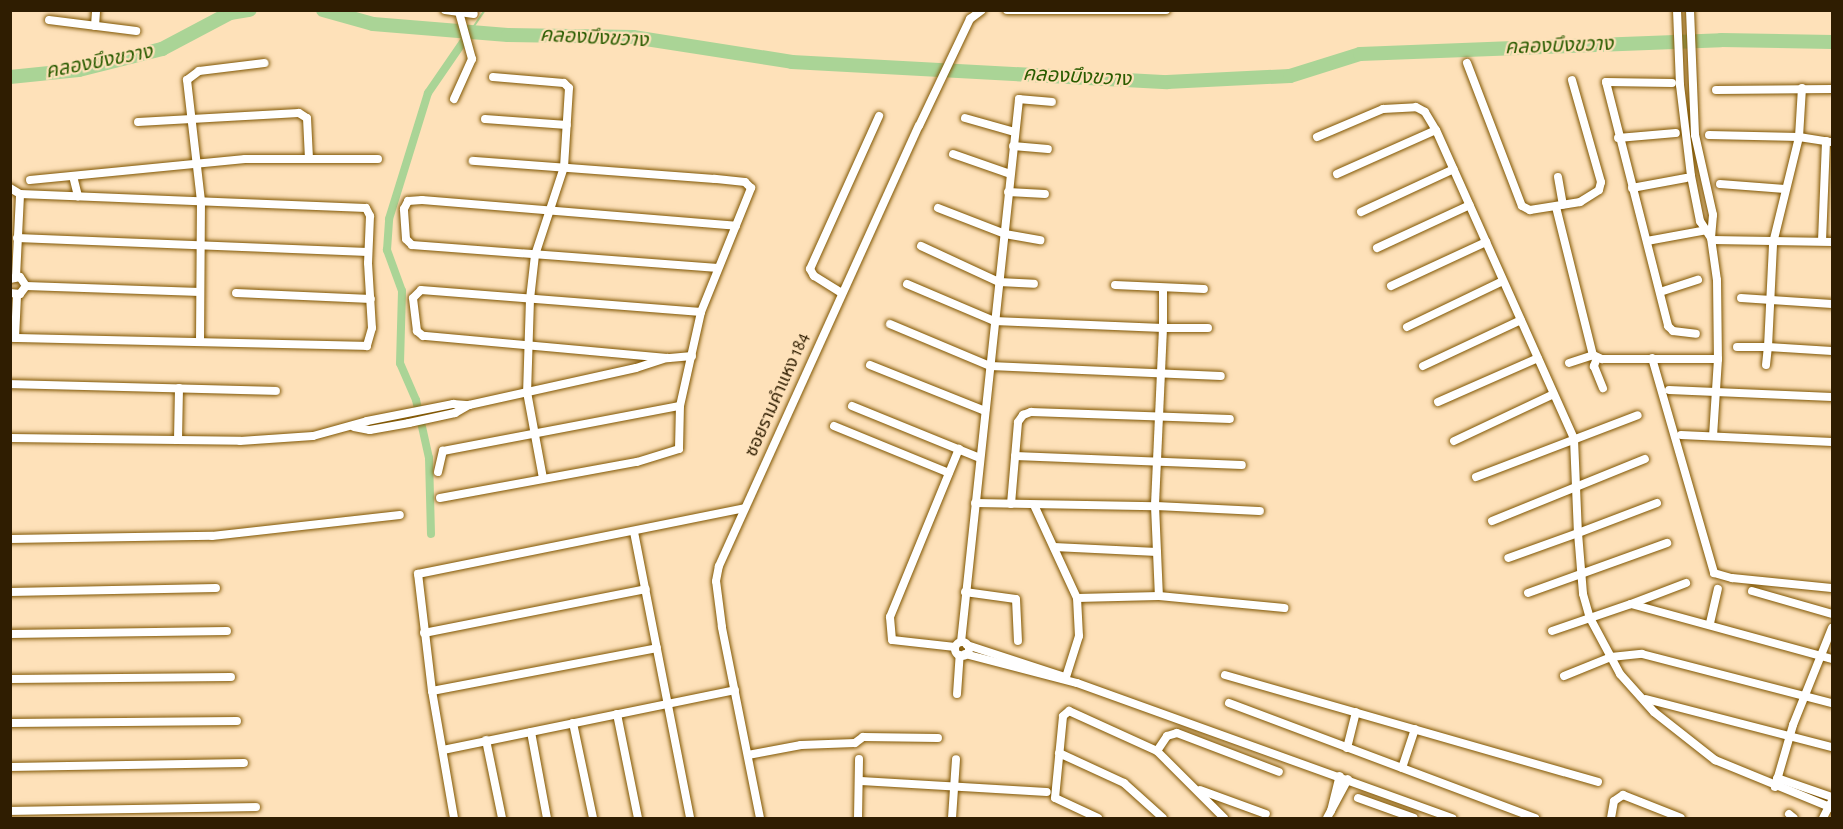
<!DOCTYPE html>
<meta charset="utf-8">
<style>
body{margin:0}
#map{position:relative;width:1843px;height:829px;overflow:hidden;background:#fee1b9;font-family:"Alegreya Sans","Noto Sans Thai",sans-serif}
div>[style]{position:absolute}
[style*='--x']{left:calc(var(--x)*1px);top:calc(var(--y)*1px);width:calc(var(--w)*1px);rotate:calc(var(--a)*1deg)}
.stream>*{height:2px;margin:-1px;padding:0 1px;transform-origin:1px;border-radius:1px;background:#aad496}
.canal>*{height:8px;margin:-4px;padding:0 4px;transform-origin:4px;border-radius:4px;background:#aad496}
.river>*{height:14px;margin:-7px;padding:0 7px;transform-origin:7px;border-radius:7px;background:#aad496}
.roads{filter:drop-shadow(0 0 2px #7f5501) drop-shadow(0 0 2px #7f5501)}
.minor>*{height:8px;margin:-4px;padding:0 4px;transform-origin:4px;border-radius:4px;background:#fff}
.minor>.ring{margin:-4px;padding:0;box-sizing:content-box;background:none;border:8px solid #fff;border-radius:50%}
span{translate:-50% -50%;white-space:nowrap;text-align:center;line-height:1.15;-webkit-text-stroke:4.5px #fee1b9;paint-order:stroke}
.street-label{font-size:18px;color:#2f1d01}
.water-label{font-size:20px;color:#2a5c00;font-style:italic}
.frame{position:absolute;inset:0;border:12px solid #2f1d01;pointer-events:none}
</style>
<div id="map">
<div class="stream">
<div style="--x:470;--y:32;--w:27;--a:-56"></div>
</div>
<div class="canal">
<div style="--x:431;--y:534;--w:76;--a:-91.5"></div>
<div style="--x:429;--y:458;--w:59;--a:-102.6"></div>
<div style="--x:416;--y:400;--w:40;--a:-113.4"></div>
<div style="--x:400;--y:363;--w:72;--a:-88.4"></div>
<div style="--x:402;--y:291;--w:44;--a:-110.1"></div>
<div style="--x:387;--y:250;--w:31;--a:-86"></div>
<div style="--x:389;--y:219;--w:132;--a:-72.8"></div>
<div style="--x:428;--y:93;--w:74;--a:-55.5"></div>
</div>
<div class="river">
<div style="--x:323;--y:10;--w:52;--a:15.6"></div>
<div style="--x:373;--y:24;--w:135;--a:4.7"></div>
<div style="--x:508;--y:35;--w:125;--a:0.9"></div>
<div style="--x:633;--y:37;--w:161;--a:8.9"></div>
<div style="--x:792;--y:62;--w:376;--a:3.1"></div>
<div style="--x:1167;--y:82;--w:123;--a:-2.8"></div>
<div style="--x:1290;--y:76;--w:73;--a:-17.4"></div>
<div style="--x:1360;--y:54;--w:361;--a:-2.2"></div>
<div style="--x:1721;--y:40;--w:111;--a:1"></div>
<div style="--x:10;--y:77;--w:69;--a:-5.8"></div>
<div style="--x:79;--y:70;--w:86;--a:-14.2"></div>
<div style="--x:162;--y:49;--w:77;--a:-27.9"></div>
<div style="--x:230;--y:13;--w:20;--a:-9"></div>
</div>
<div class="roads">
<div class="minor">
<div style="--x:445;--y:10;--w:29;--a:8"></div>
<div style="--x:1007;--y:10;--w:159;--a:0"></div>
<div style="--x:1677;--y:10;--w:75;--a:87.7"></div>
<div style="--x:1680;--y:85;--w:92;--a:83.1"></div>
<div style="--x:1691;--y:176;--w:46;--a:78.7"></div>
<div style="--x:1700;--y:221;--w:20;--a:57"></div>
<div style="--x:1690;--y:10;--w:125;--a:87.7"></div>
<div style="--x:1695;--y:135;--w:82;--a:77.3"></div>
<div style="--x:1713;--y:215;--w:23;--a:95"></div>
<div style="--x:1711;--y:238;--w:42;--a:81.9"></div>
<div style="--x:1717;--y:280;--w:79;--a:89.3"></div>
<div style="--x:1718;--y:359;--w:77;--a:93.7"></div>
<div style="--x:49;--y:20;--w:88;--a:7.2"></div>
<div style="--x:95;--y:26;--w:16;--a:-86"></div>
<div style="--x:1467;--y:63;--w:153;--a:69"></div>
<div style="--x:1522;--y:206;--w:9;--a:27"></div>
<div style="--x:1530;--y:210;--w:51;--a:-9.1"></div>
<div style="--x:1580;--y:202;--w:22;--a:-32"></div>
<div style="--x:1599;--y:190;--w:8;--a:-76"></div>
<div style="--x:1601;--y:182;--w:106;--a:-105.9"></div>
<div style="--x:493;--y:77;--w:71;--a:4.8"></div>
<div style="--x:564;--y:83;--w:7;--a:45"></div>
<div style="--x:569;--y:88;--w:79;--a:93.6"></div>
<div style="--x:564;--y:167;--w:93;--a:108.2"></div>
<div style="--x:535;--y:255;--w:44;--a:96.5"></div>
<div style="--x:530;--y:299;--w:93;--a:91.8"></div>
<div style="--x:527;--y:392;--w:87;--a:79.5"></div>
<div style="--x:1672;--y:83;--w:66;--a:-179.1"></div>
<div style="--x:1606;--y:82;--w:252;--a:75.7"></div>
<div style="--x:1668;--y:326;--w:7;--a:45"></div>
<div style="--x:1673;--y:331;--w:23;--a:7"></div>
<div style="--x:1716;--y:90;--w:116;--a:-0.5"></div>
<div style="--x:454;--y:99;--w:44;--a:-65.8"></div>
<div style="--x:472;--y:59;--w:49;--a:-105.5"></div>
<div style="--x:965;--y:118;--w:51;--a:15.9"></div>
<div style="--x:485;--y:119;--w:82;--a:4.2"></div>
<div style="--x:138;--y:122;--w:161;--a:-3.2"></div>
<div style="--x:299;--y:113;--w:9;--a:32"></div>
<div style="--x:307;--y:118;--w:41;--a:87.2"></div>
<div style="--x:1709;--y:135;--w:90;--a:1.3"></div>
<div style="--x:1799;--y:137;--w:33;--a:9"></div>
<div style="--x:1317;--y:137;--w:72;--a:-23"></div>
<div style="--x:1383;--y:109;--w:33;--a:-3"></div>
<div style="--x:1416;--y:107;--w:10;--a:29"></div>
<div style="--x:1425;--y:112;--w:21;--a:59"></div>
<div style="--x:1436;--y:130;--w:338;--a:65.9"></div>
<div style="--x:1574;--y:439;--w:94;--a:87.6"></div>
<div style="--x:1578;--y:533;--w:74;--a:160.3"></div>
<div style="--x:1618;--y:138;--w:58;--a:-4.9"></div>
<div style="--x:1013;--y:146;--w:35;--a:5"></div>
<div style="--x:953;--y:154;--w:60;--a:19.3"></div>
<div style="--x:1337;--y:174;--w:108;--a:-24"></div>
<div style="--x:73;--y:176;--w:21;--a:76"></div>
<div style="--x:1558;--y:177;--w:28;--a:80"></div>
<div style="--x:30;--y:180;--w:216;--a:-5.6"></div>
<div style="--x:245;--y:159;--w:133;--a:0"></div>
<div style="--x:1720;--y:184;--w:65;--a:4.4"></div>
<div style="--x:10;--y:188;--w:12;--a:31"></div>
<div style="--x:20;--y:194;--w:346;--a:2.3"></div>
<div style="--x:366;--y:208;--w:9;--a:63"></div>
<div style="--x:370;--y:216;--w:47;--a:92.4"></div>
<div style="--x:368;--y:263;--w:65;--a:86.5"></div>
<div style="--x:372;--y:328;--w:19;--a:106"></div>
<div style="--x:367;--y:346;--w:357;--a:-178.7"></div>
<div style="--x:1632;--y:188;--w:55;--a:-10.5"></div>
<div style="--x:1008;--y:192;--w:37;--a:3"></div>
<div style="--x:1556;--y:207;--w:153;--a:76"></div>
<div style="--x:1593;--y:355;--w:10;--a:24"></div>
<div style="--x:1602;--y:359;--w:116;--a:0"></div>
<div style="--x:938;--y:208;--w:72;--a:21.2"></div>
<div style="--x:1005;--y:234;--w:36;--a:10"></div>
<div style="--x:1361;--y:212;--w:102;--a:-24.8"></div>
<div style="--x:17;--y:238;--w:351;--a:2.3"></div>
<div style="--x:1712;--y:240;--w:120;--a:1"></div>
<div style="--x:1647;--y:241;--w:61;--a:-10.4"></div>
<div style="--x:1822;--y:241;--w:100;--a:-87.7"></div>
<div style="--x:921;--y:246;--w:86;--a:24.8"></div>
<div style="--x:999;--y:282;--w:35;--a:3"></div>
<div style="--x:1377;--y:248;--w:102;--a:-24.8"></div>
<div style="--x:718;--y:268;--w:307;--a:-175.7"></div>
<div style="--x:412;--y:245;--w:8;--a:-135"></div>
<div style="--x:406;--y:239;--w:30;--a:-94"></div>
<div style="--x:404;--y:209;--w:9;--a:-63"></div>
<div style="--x:408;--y:201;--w:14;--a:-4"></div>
<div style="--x:422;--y:200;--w:315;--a:4.7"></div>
<div style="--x:16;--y:277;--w:83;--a:-87.2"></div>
<div style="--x:10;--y:279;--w:10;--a:-11"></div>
<div style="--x:20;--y:277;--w:11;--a:56"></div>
<div style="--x:26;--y:286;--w:10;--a:127"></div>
<div style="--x:20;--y:294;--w:10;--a:-174"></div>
<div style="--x:907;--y:284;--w:95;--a:23"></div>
<div style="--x:994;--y:321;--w:169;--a:2.4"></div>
<div style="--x:1163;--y:328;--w:39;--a:-90"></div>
<div style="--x:1115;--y:285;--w:89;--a:2.6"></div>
<div style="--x:26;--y:286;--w:174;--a:2"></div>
<div style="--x:1391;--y:286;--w:105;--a:-24.9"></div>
<div style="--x:840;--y:292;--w:31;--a:-148"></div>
<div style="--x:814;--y:276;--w:8;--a:-120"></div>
<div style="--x:810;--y:269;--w:168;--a:-65.7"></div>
<div style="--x:1660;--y:292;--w:40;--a:-18"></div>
<div style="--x:236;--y:293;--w:135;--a:2.5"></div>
<div style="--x:1741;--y:298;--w:91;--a:3.8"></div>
<div style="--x:890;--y:324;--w:108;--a:22.8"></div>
<div style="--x:990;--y:366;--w:231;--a:2.5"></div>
<div style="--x:1407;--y:327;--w:106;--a:-25.6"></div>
<div style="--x:1208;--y:328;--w:45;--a:180"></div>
<div style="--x:1163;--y:328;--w:178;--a:92.6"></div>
<div style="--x:1155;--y:506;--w:105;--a:2.7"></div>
<div style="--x:15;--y:338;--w:43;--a:-87.3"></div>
<div style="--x:200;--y:342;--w:141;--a:-89.6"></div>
<div style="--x:201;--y:201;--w:122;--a:-96.6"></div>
<div style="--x:187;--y:80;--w:15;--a:-37"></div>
<div style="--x:199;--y:71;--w:66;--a:-6.9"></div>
<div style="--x:1737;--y:347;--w:31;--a:0"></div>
<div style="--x:1768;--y:347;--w:104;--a:-87.2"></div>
<div style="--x:1773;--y:243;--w:109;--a:-76.2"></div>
<div style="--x:1799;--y:137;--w:49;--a:-86.5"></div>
<div style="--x:692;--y:356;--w:25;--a:175"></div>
<div style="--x:667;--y:358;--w:245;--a:-174.8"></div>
<div style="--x:423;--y:336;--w:8;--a:-140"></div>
<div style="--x:417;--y:331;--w:33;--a:-97"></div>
<div style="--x:413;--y:298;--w:11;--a:-45"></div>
<div style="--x:421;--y:290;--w:281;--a:4.5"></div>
<div style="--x:1597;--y:358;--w:9;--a:111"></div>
<div style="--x:1594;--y:366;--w:24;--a:68"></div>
<div style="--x:1652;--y:358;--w:224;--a:73.9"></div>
<div style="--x:1714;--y:573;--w:19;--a:16"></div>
<div style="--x:1732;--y:578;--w:100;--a:5.7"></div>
<div style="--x:1569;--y:363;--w:25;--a:-18"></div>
<div style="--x:870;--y:365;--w:124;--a:21.8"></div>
<div style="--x:1766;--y:365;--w:18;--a:-84"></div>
<div style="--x:1768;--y:347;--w:64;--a:3.6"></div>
<div style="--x:1423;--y:366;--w:108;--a:-25.1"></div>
<div style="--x:10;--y:384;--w:266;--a:1.5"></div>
<div style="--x:1669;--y:390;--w:163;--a:2.5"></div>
<div style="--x:1438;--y:402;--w:109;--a:-23.7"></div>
<div style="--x:852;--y:406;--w:138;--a:22.1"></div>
<div style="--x:834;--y:426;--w:124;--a:22.2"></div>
<div style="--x:354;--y:427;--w:16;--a:11"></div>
<div style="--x:370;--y:430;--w:40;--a:-10"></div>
<div style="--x:409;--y:423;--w:47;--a:-12.3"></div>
<div style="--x:455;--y:413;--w:16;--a:-30"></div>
<div style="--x:1681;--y:435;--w:151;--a:2.7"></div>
<div style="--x:10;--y:438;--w:230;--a:0.7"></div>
<div style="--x:240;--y:441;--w:73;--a:-3.9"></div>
<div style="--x:313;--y:436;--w:56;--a:-15.5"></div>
<div style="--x:367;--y:421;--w:88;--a:-11.2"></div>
<div style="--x:453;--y:404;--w:16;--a:4"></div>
<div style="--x:469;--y:405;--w:171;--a:-12.5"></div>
<div style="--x:636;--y:368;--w:33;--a:-18"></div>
<div style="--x:178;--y:440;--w:52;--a:-88.9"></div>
<div style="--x:1454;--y:441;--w:110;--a:-25.2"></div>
<div style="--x:1015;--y:456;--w:227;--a:2.3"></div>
<div style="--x:438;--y:472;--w:22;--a:-77"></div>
<div style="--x:443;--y:451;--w:241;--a:-10.8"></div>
<div style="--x:1476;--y:477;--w:173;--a:-20.9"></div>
<div style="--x:440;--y:498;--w:200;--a:-10.4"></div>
<div style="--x:637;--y:462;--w:44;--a:-17.2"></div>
<div style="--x:679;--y:449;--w:43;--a:-88.7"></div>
<div style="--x:680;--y:406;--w:96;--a:-77.4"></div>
<div style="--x:701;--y:312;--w:134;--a:-68"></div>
<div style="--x:751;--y:188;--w:8;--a:-135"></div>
<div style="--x:745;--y:182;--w:31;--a:-174"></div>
<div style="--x:714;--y:179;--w:242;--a:-175.7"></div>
<div style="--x:975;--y:503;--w:180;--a:1"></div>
<div style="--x:1155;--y:506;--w:90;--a:87.5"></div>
<div style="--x:1657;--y:503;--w:85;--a:159.2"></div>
<div style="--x:1578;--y:533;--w:61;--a:85.3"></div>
<div style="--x:1583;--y:594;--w:25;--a:74"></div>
<div style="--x:1590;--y:618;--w:64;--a:61.8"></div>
<div style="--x:1620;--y:674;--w:51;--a:48.2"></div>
<div style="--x:1654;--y:712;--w:78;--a:38.2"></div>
<div style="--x:1715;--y:760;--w:126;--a:22.3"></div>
<div style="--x:1011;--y:504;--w:82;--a:-85.1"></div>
<div style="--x:1018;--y:422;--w:9;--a:-54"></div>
<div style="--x:1023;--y:415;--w:9;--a:-21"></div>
<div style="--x:1031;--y:412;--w:199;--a:2"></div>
<div style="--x:1034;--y:505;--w:102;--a:65.2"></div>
<div style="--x:1077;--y:598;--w:38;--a:87"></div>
<div style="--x:1079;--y:636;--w:43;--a:107.6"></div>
<div style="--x:1492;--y:521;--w:165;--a:-22.1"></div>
<div style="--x:634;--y:532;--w:291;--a:78.9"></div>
<div style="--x:10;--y:539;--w:202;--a:-0.9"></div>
<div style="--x:212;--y:536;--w:189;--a:-6.4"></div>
<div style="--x:1054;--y:547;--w:103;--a:2.8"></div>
<div style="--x:1752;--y:591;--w:83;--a:16"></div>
<div style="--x:10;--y:592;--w:206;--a:-1.1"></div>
<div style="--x:965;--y:592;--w:51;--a:7.8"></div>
<div style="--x:1016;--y:599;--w:42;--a:87.3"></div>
<div style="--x:1528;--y:593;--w:148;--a:-19.8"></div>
<div style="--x:1077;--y:598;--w:82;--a:-1.4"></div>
<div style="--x:1159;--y:596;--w:126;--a:5.5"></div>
<div style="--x:1631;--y:604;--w:59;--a:-20.9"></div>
<div style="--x:1710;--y:623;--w:35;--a:-77"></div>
<div style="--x:1552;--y:631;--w:83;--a:-18.9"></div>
<div style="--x:1631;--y:604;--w:208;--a:15.3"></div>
<div style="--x:424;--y:633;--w:226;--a:-11.2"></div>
<div style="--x:10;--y:634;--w:217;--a:-0.8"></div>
<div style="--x:961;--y:642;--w:546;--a:-83.9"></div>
<div style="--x:1019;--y:99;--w:33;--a:5"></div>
<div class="ring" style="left:955px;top:642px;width:6px;height:6px"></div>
<div style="--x:967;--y:645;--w:103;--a:18.1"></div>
<div style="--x:955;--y:647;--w:63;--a:-173.7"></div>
<div style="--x:892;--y:640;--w:23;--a:-95"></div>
<div style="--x:890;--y:617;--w:182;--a:-67.7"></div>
<div style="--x:965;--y:654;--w:116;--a:14.5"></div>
<div style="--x:1077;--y:683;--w:399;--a:19.8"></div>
<div style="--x:1225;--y:675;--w:388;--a:16"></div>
<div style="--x:1564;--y:676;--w:51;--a:-22"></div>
<div style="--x:1611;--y:657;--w:31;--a:-6"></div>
<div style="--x:1642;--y:654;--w:196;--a:14.5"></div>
<div style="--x:10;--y:679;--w:221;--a:-0.5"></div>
<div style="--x:432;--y:691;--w:229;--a:-10.8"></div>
<div style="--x:957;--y:694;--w:39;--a:-86"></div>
<div style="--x:1646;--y:699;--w:192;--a:14.5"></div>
<div style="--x:1229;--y:703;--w:327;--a:20.6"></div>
<div style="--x:617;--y:714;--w:106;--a:78.6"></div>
<div style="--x:10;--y:723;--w:227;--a:-0.5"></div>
<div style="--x:573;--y:723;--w:97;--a:78.1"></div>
<div style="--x:531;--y:732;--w:87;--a:79.5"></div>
<div style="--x:486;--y:740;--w:80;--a:78.4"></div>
<div style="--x:1347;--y:748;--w:37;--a:-76"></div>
<div style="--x:443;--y:750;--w:298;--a:-11.6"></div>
<div style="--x:1157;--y:751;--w:18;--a:-56"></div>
<div style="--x:1167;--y:736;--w:10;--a:-17"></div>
<div style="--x:1177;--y:733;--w:109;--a:20.9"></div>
<div style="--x:1059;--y:753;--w:72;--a:24.8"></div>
<div style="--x:1124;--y:783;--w:52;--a:41.9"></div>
<div style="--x:748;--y:755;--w:54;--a:-10.7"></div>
<div style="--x:801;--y:745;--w:54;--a:-2.1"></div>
<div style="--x:855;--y:743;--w:10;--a:-37"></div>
<div style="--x:863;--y:737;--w:75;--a:0.8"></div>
<div style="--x:10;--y:767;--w:234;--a:-1"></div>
<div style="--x:1402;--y:768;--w:41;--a:-71.6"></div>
<div style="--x:1777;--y:778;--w:58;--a:19.1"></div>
<div style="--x:861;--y:781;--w:186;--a:3.4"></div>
<div style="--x:1775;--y:787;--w:65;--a:-73.8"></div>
<div style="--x:1793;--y:725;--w:105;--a:-68.1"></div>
<div style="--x:1200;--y:790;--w:70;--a:20"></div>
<div style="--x:1358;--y:798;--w:59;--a:19.7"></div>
<div style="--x:10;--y:811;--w:246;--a:-0.9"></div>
<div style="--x:1331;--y:811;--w:36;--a:-76"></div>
<div style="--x:1789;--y:814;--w:6;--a:39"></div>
<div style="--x:454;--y:818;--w:129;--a:-99.8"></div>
<div style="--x:432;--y:691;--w:118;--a:-96.8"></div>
<div style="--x:418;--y:574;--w:333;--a:-11.4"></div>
<div style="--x:760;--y:818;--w:195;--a:-101.3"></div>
<div style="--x:722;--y:627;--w:46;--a:-97.4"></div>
<div style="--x:716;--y:581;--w:15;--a:-79"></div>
<div style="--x:719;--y:566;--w:483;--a:-65.6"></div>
<div style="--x:919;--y:126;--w:119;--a:-64.5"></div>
<div style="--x:970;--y:19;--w:15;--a:-37"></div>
<div style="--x:858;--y:818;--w:59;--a:-89"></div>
<div style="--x:952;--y:818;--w:59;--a:-86.1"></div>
<div style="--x:1098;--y:818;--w:47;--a:-155.1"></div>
<div style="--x:1055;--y:798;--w:82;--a:-84.4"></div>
<div style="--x:1063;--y:716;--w:8;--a:-40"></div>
<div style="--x:1069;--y:711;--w:97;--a:24.4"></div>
<div style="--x:1157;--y:751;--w:95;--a:45"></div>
<div style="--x:1327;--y:818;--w:44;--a:-61.7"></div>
<div style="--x:1611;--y:818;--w:17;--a:-80"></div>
<div style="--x:1614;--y:801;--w:11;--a:-34"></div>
<div style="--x:1623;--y:795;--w:62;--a:21.6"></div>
<div style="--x:1823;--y:818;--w:16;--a:-63"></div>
</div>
</div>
<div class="street-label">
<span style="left:778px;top:395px;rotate:-66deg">ซอยรามคำแหง 184</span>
</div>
<div class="water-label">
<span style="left:594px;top:38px;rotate:3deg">คลองบึงขวาง</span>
<span style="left:1559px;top:46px;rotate:-2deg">คลองบึงขวาง</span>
<span style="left:99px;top:62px;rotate:-11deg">คลองบึงขวาง</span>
<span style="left:1077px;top:77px;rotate:3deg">คลองบึงขวาง</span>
</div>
<div class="frame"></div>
</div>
